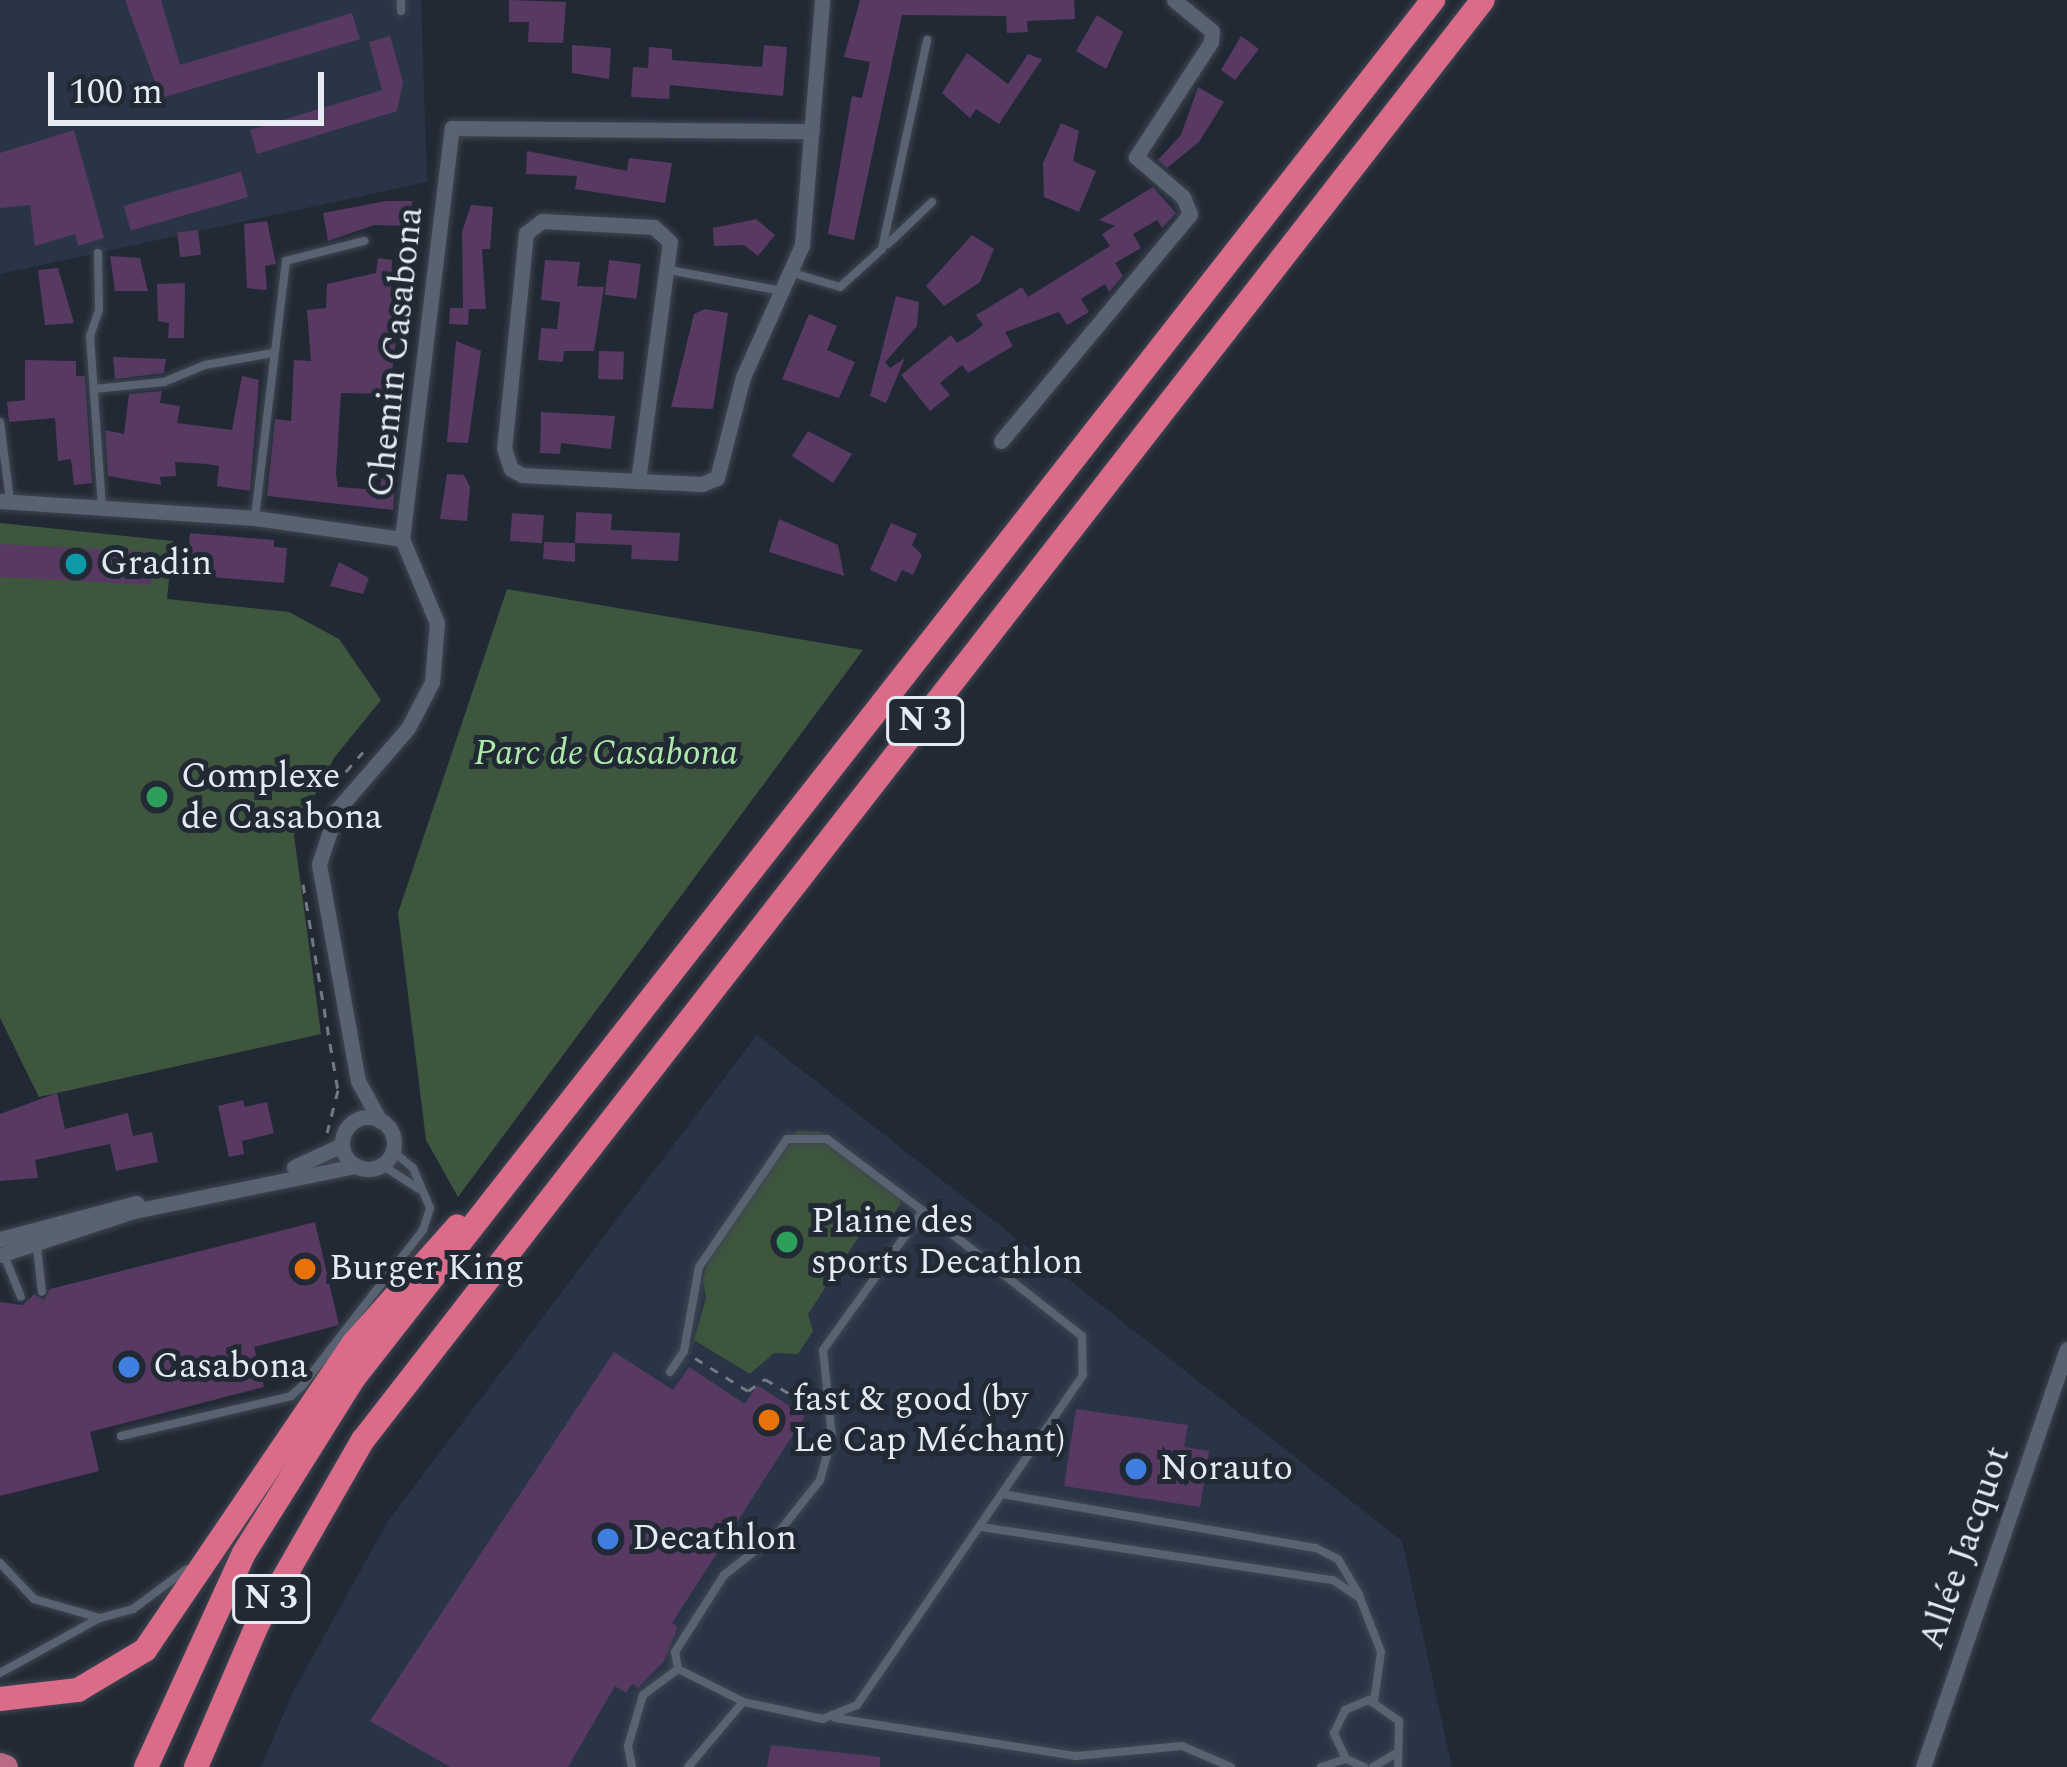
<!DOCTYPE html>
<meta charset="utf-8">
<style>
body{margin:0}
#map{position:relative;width:2067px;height:1767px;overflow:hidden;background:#212935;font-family:Spectral,serif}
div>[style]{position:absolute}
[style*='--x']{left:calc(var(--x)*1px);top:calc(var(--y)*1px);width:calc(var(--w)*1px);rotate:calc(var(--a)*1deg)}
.built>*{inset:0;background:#293546}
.green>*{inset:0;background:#3e563d}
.building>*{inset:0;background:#583962;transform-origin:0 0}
.path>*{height:3px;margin-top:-1.5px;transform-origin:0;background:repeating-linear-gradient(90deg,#747a85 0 9px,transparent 0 18px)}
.roads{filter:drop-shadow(0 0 3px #3f4650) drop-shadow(0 0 3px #3f4650)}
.service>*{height:8px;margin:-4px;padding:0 4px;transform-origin:4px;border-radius:4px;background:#586270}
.minor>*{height:15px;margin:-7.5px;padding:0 7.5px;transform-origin:7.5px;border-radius:7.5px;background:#586270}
.minor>.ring{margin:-7.5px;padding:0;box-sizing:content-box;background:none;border:15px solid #586270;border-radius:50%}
.primary>*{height:24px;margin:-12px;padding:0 12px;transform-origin:12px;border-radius:12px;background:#ba6a84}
.trunk>*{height:24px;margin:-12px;padding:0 12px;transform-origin:12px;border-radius:12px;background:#da6c8a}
.dots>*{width:33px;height:33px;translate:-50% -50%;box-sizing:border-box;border:6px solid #212935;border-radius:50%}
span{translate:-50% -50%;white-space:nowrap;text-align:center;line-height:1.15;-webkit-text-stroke:10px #212935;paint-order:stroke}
.shield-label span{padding:3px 9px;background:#212935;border:3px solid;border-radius:9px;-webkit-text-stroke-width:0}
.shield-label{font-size:33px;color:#e6ebf3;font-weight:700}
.street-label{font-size:36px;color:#e6ebf3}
.poi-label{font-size:36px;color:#e6ebf3}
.left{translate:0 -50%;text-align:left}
.park-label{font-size:36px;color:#aeebaa;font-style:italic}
.scale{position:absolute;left:48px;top:72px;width:276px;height:54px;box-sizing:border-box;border:6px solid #e6ebf3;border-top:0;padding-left:15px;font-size:36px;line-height:42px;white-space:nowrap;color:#e6ebf3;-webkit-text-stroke:9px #212935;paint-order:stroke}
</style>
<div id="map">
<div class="built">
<div style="clip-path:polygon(0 0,421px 0,427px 182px,0 274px)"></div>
<div style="clip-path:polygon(757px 1035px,1402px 1541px,1452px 1767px,261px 1767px,292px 1694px,388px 1521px)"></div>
</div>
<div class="green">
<div style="clip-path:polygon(0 523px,173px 541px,167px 599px,289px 612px,339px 639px,381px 700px,334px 758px,294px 835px,321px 1034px,39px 1097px,0 1018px)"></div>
<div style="clip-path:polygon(507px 589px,863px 650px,458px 1197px,426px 1140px,398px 913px)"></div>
<div style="clip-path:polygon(797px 1131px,821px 1132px,899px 1189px,901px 1203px,886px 1225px,871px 1218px,808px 1314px,813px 1331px,798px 1354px,774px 1353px,750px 1374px,694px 1340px,706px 1298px,703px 1281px,708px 1260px)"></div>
</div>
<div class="building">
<div style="clip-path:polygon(125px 0,161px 0,180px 65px,352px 13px,360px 39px,161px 98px)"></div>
<div style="clip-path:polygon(509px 0,566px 2px,563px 43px,528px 42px,529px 22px,509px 22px)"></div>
<div style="clip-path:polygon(860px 0,1074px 0,1075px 19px,1027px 21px,1028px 32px,1007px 33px,1006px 16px,902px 15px,854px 240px,828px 234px,852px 96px,862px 98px,870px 62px,844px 57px)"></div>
<div style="clip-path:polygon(1097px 15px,1123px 32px,1106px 69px,1076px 51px)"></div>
<div style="clip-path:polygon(390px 36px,403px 82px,397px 111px,257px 154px,250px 130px,382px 90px,369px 42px)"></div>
<div style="clip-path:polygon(1241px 36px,1259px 49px,1235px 80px,1221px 70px)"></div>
<div style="clip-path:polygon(572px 45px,611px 48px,609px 79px,572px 73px)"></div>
<div style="clip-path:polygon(764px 45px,787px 47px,783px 96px,670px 85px,669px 99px,631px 97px,633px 67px,648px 68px,649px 47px,672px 49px,672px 60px,762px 67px)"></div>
<div style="clip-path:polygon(967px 53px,1008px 84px,1028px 54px,1042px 59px,999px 124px,976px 109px,970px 118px,942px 93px)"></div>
<div style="clip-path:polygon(1198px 87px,1224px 102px,1199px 142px,1167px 168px,1158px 160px,1181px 135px)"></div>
<div style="clip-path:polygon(1061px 123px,1079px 131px,1073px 161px,1096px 171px,1079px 212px,1044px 197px,1043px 163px)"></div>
<div style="clip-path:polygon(74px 130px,104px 238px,78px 246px,75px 234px,35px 246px,30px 205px,0 208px,0 153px)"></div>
<div style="clip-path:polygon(527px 151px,627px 171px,629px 158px,672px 163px,665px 203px,575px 189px,577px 176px,526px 174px)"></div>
<div style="left:241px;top:172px;width:26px;height:122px;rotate:74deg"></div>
<div style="clip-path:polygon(1153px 187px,1176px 213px,1162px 228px,1157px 220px,1133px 234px,1141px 248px,1115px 263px,1123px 276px,1109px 292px,1105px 284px,1081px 299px,1089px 312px,1067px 325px,1059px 312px,1005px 332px,1013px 346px,968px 373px,962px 365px,940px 383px,950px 395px,930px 411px,901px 375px,951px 335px,957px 343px,972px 334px,983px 325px,976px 315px,1022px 287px,1028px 297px,1110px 246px,1102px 234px,1115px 226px,1099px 220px)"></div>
<div style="clip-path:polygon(386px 201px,412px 201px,411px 226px,374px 225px,328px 241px,323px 213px)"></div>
<div style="clip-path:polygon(471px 205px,493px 207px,490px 249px,482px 249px,486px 309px,469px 309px,468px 325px,449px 324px,450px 308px,463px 308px,462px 232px)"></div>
<div style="clip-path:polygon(756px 219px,775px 235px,758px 256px,744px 245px,714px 246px,713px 228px)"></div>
<div style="clip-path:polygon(267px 221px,276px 264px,265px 266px,267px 290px,247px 288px,244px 224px)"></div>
<div style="left:198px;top:230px;width:25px;height:21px;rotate:83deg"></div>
<div style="clip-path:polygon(972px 235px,994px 249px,980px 282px,944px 306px,926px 286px)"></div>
<div style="clip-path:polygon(110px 256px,140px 258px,148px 291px,115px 291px)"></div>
<div style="clip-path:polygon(378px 258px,392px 260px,391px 295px,401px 302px,389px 394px,341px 393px,336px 474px,338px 487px,380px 490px,382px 475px,396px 476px,393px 510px,267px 496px,275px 419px,291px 421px,294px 360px,311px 361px,307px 310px,326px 308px,327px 284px,376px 273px)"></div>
<div style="clip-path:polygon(545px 260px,580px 262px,577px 286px,604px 287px,594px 351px,564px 351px,563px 362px,538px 360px,541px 328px,557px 329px,560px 302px,541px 300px)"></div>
<div style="left:609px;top:260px;width:32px;height:35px;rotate:7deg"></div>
<div style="clip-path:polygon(58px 268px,74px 323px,45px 325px,38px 270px)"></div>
<div style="clip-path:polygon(185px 283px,184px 338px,168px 338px,169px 323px,158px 321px,157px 284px)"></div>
<div style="clip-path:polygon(896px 296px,919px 302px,917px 326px,885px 362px,890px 368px,905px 358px,886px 403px,870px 396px)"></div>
<div style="clip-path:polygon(705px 309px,728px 313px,713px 409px,671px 407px,694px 314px)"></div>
<div style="clip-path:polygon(809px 314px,837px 326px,827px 350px,855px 362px,839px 398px,782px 379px)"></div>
<div style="clip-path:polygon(456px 341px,481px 351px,468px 443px,447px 442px)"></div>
<div style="left:599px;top:351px;width:25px;height:28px;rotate:2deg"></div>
<div style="clip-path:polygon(113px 357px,166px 359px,164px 373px,115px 379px)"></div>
<div style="clip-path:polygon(25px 360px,76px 361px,76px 376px,85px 376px,92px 483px,74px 485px,71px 459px,58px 461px,55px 418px,9px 422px,7px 402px,25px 400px)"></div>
<div style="clip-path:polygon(242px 376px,259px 380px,250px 491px,217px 486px,219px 466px,207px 464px,175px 462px,176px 476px,160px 477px,161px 485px,108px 476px,105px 430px,124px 434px,129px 394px,162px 391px,160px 403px,180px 406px,177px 423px,232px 430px)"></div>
<div style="clip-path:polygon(541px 412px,615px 416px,611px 449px,561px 443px,560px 454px,540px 453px)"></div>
<div style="clip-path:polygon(808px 431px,852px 454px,833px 483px,792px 456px)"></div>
<div style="clip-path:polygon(447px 474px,464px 475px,470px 487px,467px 521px,440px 519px)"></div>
<div style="clip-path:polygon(576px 512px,612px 514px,611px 530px,680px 533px,678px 561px,631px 559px,632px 545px,575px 543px,575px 562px,543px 559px,544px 542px,575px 543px)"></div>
<div style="left:512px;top:513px;width:32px;height:28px;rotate:4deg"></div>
<div style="clip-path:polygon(779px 519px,838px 545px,844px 576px,769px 552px)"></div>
<div style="clip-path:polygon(891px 523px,917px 534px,912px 545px,922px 555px,913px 575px,902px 570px,896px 582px,870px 570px)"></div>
<div style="clip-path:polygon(190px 533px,274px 540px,274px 547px,287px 548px,284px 583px,187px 575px)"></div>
<div style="left:0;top:544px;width:153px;height:33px;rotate:3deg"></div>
<div style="clip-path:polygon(339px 562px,369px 578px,363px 594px,330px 586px)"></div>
<div style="clip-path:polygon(57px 1093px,65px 1129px,128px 1113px,133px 1136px,152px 1132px,158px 1162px,116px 1171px,110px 1144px,35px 1160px,38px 1178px,0 1181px,0 1114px)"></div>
<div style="clip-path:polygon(243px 1100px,245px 1107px,267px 1102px,274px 1133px,242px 1141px,244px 1154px,229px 1157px,218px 1106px)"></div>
<div style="clip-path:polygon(315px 1222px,339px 1325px,254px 1347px,264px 1387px,90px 1432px,99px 1471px,0 1496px,0 1302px,23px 1305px,34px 1294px,44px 1300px,50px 1289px)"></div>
<div style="clip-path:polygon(614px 1352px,673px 1390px,689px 1367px,745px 1404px,757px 1385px,805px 1416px,672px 1623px,678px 1627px,664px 1661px,638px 1688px,632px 1684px,626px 1693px,615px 1686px,568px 1767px,450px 1767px,370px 1721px)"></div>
<div style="clip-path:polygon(1076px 1409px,1188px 1425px,1184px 1447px,1209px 1451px,1200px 1507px,1064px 1486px)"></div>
<div style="clip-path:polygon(771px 1745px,880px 1757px,880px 1767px,767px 1767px)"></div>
</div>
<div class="path">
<div style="--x:334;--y:785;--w:44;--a:-48.7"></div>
<div style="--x:303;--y:884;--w:209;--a:80.4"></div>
<div style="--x:338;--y:1090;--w:44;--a:104.3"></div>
<div style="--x:695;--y:1358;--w:62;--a:31.9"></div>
<div style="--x:748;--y:1391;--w:21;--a:-35"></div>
<div style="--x:765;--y:1379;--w:61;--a:30.8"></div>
</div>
<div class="roads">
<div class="service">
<div style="--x:401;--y:11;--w:11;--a:-90"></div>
<div style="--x:888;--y:244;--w:61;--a:-43.7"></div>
<div style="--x:98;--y:253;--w:57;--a:89"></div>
<div style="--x:99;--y:310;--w:28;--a:109"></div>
<div style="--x:90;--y:336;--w:170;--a:86"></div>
<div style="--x:669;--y:270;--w:115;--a:10.5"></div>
<div style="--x:793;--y:273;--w:49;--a:16.6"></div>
<div style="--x:840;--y:287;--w:57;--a:-42.1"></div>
<div style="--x:882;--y:249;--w:214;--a:-77.8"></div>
<div style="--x:94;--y:389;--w:70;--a:-5.7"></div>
<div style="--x:164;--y:382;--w:44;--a:-22.5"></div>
<div style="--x:205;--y:365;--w:69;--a:-10"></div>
<div style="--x:0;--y:422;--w:80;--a:82.8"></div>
<div style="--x:255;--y:517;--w:258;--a:-83.1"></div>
<div style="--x:286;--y:261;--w:81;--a:-14.4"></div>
<div style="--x:382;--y:1165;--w:44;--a:33"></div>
<div style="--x:37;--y:1247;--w:45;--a:83.7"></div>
<div style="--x:4;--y:1255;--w:45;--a:68"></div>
<div style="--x:670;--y:1372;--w:25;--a:-56"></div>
<div style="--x:684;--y:1351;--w:85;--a:-79.9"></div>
<div style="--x:699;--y:1267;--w:155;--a:-55.5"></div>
<div style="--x:787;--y:1139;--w:40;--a:0"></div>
<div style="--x:827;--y:1139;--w:120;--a:36.9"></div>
<div style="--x:121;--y:1436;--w:175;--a:-13.2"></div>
<div style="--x:291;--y:1396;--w:15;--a:-42"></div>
<div style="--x:302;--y:1386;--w:197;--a:-52.2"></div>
<div style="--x:423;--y:1230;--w:23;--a:-72"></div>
<div style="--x:430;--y:1208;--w:43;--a:-113"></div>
<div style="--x:413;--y:1168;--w:26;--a:-140"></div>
<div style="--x:1002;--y:1494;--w:319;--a:9.8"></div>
<div style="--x:1316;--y:1548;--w:25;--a:27"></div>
<div style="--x:1338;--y:1559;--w:43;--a:59.3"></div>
<div style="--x:981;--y:1527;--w:356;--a:8.6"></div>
<div style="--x:1333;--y:1580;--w:32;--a:34"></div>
<div style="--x:1360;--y:1598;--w:58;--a:68.7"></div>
<div style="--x:1381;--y:1652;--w:49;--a:98.1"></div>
<div style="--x:0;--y:1563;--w:50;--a:46.6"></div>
<div style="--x:34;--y:1599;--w:69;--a:16.1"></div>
<div style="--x:100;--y:1618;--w:34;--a:-15"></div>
<div style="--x:133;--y:1609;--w:67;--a:-36.5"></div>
<div style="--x:678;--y:1669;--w:17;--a:-100"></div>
<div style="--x:675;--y:1652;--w:91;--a:-57.5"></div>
<div style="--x:724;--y:1575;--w:70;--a:-38"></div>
<div style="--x:779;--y:1532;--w:66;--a:-51.7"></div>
<div style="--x:820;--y:1480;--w:45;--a:-74.4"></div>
<div style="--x:832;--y:1437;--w:87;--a:-95.9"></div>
<div style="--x:823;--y:1350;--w:171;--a:-54.3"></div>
<div style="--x:923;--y:1211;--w:202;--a:38.2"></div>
<div style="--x:1082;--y:1336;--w:39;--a:89"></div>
<div style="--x:1083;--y:1375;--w:400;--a:124.4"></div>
<div style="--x:857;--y:1705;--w:37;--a:158"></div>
<div style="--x:823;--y:1719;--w:82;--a:-168"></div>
<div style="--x:743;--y:1702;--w:85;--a:130.2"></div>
<div style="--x:0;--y:1673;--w:112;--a:-28.9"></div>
<div style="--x:835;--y:1718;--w:244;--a:9"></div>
<div style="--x:1076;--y:1756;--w:106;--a:-5.4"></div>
<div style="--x:1182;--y:1746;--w:53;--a:23.2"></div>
<div style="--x:632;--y:1767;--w:21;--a:-101"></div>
<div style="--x:628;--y:1746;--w:53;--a:-73.6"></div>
<div style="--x:643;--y:1695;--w:44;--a:-36.6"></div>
<div style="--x:678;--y:1669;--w:72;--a:26.6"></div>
<div style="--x:1321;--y:1767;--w:26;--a:-18"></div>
<div style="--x:1364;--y:1767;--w:20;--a:-156"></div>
<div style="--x:1346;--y:1759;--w:29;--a:-115"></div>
<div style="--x:1334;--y:1733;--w:25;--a:-64"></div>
<div style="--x:1345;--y:1710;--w:26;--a:-23"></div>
<div style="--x:1369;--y:1700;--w:37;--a:35"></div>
<div style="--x:1399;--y:1721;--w:46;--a:91.2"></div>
<div style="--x:1373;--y:1767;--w:26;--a:-31"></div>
</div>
<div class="minor">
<div style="--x:1001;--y:441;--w:295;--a:-50.2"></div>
<div style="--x:1190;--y:214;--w:18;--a:-112"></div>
<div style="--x:1183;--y:197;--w:62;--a:-139.6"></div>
<div style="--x:1136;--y:157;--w:137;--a:-56.9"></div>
<div style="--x:1211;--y:42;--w:11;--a:-85"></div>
<div style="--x:1212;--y:31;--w:49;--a:-140.8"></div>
<div style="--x:638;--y:481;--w:241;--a:-82.4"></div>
<div style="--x:670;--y:242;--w:22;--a:-137"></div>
<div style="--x:654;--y:227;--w:112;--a:-176.9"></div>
<div style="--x:542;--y:221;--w:20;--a:143"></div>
<div style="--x:526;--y:233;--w:216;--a:95.8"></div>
<div style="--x:504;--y:448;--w:22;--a:72"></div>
<div style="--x:511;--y:469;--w:13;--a:29"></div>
<div style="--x:522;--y:475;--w:116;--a:3"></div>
<div style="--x:638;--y:481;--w:64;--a:2.7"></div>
<div style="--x:702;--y:484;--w:16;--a:-22"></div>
<div style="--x:717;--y:478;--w:104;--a:-75.6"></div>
<div style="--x:743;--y:377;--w:145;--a:-65.9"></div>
<div style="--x:802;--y:245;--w:246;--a:-85.3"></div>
<div style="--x:0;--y:501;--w:256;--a:3.8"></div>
<div style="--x:255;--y:518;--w:148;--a:8.1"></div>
<div style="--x:402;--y:539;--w:414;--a:-83.1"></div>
<div style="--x:452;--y:128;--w:360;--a:0.5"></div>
<div class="ring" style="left:342px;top:1117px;width:37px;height:37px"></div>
<div style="--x:380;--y:1121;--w:46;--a:-118.8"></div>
<div style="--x:358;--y:1081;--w:220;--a:-100.2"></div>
<div style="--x:319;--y:864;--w:57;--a:-71.6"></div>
<div style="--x:337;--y:810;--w:108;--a:-49.1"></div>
<div style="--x:408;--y:728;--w:52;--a:-62.4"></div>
<div style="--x:432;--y:682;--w:59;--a:-85.2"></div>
<div style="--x:437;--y:623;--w:91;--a:-112.6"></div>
<div style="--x:294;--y:1167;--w:53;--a:-24.6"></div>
<div style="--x:0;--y:1239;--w:141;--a:-14.8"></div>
<div style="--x:0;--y:1255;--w:141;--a:-18.2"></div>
<div style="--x:134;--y:1211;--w:227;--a:-11.5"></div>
<div style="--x:1923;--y:1767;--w:442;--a:-71"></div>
</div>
<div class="primary">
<div style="--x:0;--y:1765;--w:6;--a:18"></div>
</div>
<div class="trunk">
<div style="--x:0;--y:1699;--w:79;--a:-6.6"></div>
<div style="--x:78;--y:1690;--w:78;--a:-30.8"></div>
<div style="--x:145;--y:1650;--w:370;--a:-55.8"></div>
<div style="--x:353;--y:1344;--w:157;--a:-48.4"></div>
<div style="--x:146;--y:1767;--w:235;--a:-65.4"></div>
<div style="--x:244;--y:1553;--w:205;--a:-57.9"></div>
<div style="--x:353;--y:1379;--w:1752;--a:-51.93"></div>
<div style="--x:196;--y:1767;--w:157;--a:-66.7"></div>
<div style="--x:258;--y:1623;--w:211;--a:-60.2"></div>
<div style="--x:363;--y:1440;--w:1824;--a:-52.13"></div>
</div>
</div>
<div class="dots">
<div style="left:76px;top:564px;background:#0f9aa8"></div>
<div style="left:157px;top:797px;background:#2e9e5b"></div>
<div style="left:787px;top:1242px;background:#2e9e5b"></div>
<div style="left:305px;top:1269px;background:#e8710a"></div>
<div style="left:129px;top:1367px;background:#3f7fe0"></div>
<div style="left:769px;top:1420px;background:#e8710a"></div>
<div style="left:1136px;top:1469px;background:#3f7fe0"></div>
<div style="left:608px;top:1539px;background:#3f7fe0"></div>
</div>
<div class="shield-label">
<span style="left:925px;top:721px">N 3</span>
<span style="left:271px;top:1599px">N 3</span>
</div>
<div class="street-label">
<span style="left:396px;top:352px;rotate:-84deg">Chemin Casabona</span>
<span style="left:1965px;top:1548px;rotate:-71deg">Allée Jacquot</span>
</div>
<div class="poi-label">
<span class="left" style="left:100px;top:564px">Gradin</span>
<span class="left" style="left:181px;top:797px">Complexe<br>de Casabona</span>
<span class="left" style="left:811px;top:1242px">Plaine des<br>sports Decathlon</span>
<span class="left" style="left:329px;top:1269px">Burger King</span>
<span class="left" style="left:153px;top:1367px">Casabona</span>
<span class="left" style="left:793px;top:1420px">fast &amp; good (by<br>Le Cap Méchant)</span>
<span class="left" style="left:1160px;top:1469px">Norauto</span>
<span class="left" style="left:632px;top:1539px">Decathlon</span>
</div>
<div class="park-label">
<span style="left:606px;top:754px">Parc de Casabona</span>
</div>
<div class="scale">100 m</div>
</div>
